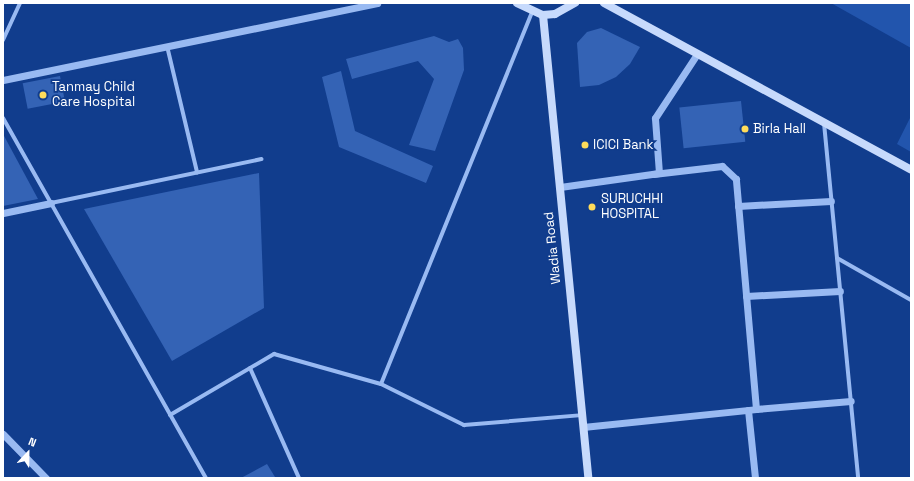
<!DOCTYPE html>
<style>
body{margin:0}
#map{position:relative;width:914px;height:481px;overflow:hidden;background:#113d8d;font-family:"Space Grotesk",sans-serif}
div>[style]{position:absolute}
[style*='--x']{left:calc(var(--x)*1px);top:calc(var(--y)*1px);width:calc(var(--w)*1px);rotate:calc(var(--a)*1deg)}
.green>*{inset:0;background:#2255ad}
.building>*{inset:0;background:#3463b5;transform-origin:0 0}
.minor>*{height:4px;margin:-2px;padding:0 2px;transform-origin:2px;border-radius:2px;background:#99baf2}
.tertiary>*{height:7px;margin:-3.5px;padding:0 3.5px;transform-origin:3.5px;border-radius:3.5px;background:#99baf2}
.secondary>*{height:8px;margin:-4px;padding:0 4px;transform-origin:4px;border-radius:4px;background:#c7dafc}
.dots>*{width:11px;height:11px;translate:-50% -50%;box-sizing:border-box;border:2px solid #113d8d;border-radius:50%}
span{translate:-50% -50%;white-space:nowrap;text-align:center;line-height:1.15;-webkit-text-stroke:3.5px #113d8d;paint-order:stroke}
.poi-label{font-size:13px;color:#fff}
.left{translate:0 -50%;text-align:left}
.street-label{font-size:13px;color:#fff}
.frame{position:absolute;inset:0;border:4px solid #fff;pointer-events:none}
.north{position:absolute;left:8px;top:433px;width:40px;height:40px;-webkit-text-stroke:3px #113d8d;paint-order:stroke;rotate:22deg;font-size:11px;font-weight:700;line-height:16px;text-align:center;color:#fff}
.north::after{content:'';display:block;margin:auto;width:14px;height:18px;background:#fff;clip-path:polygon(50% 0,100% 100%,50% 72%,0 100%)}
</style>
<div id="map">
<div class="green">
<div style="clip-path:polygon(831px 3px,911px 3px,911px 48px)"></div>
<div style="clip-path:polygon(911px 116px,911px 152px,897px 144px)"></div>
</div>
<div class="building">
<div style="clip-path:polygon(601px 28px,640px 47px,630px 64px,616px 77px,599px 85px,580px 87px,577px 43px,587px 32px)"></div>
<div style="clip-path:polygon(434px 36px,449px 42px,458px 39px,463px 48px,464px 70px,435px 151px,409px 145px,434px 79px,418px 61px,352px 79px,346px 59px)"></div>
<div style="clip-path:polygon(341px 71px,355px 131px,433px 166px,426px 183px,339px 147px,322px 77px)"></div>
<div style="left:60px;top:76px;width:26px;height:38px;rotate:79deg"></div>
<div style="left:741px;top:101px;width:41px;height:62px;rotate:84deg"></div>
<div style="clip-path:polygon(3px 134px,38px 199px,3px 206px)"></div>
<div style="clip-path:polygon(259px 173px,264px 308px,172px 361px,84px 209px)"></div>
<div style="clip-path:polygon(267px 464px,275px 477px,241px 478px)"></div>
</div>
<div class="minor">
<div style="--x:3;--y:40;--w:41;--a:-65.3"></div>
<div style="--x:167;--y:46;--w:130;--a:76.6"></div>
<div style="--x:3;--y:118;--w:413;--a:60.6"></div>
<div style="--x:824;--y:123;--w:357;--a:84.5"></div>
<div style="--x:51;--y:203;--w:215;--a:-11.8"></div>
<div style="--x:837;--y:258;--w:85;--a:29.6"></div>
<div style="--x:250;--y:368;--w:120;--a:66"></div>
<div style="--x:381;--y:384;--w:401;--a:-67.9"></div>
<div style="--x:170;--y:415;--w:121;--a:-30.4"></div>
<div style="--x:274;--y:354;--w:111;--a:15.7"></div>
<div style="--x:381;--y:384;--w:93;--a:26.3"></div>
<div style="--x:464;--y:425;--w:118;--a:-4.8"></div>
</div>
<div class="tertiary">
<div style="--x:3;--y:80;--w:382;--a:-11.6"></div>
<div style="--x:560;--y:187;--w:100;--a:-8"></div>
<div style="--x:659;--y:173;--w:55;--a:-94.2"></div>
<div style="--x:655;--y:118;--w:77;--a:-56.7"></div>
<div style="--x:738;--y:206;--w:93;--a:-3.1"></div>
<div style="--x:3;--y:213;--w:49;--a:-11.8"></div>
<div style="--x:746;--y:296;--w:94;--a:-3"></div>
<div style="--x:756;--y:409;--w:95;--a:-4.8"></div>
<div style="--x:748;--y:410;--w:68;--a:84.1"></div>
<div style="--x:583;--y:427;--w:174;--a:-5.9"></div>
<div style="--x:756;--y:409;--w:231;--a:-95"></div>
<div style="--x:736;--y:179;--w:19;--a:-137"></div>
<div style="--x:722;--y:166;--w:69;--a:173.4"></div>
<div style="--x:3;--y:434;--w:62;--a:45.7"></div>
</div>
<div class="secondary">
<div style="--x:517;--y:3;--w:29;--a:25"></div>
<div style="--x:543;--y:15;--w:12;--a:-5"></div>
<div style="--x:555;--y:14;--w:23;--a:-29"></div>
<div style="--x:604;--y:3;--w:349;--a:28.5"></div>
<div style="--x:543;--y:15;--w:465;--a:84.4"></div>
</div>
<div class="dots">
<div style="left:43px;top:95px;background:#ffdc5a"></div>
<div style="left:745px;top:129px;background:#ffdc5a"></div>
<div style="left:585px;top:145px;background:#ffdc5a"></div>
<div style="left:592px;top:207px;background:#ffdc5a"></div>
</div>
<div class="poi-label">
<span class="left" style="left:52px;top:95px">Tanmay Child<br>Care Hospital</span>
<span class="left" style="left:753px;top:129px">Birla Hall</span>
<span class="left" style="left:593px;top:145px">ICICI Bank</span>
<span class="left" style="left:601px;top:207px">SURUCHHI<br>HOSPITAL</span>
</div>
<div class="street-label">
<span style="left:553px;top:248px;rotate:-96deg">Wadia Road</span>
</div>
<div class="frame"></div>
<div class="north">N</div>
</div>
